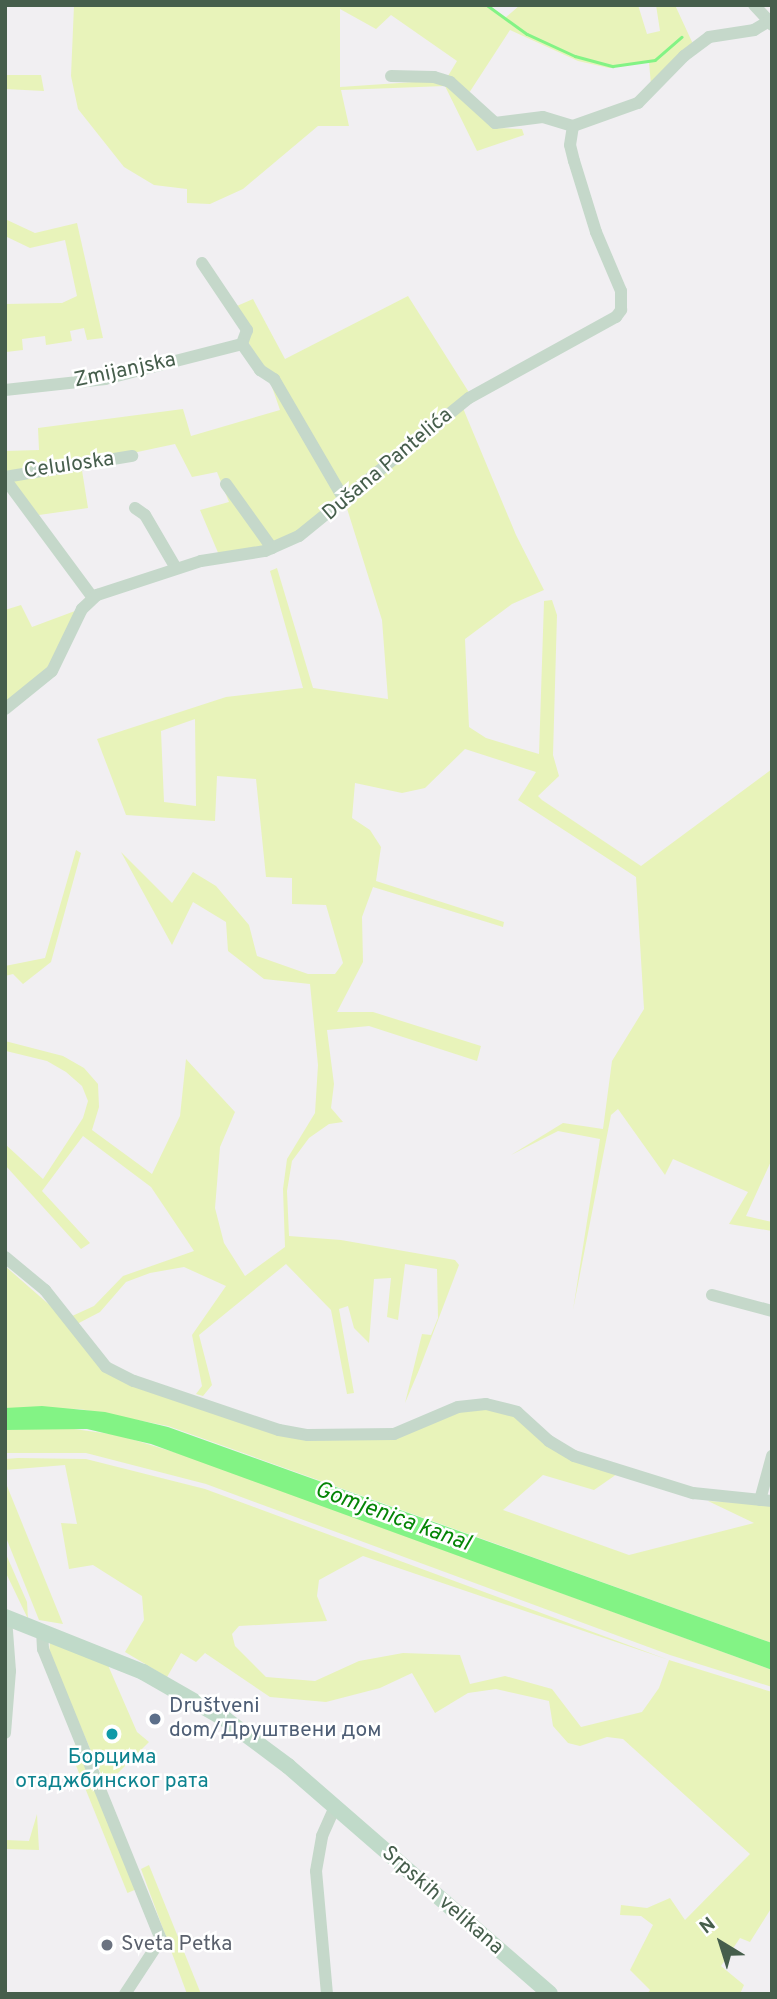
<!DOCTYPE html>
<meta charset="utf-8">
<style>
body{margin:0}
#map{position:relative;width:777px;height:1999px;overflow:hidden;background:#f1eff2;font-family:Overpass,sans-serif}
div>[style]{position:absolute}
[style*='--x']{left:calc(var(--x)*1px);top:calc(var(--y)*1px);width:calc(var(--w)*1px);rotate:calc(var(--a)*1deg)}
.green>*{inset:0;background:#e8f3ba;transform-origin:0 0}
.water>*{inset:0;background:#83f385}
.stream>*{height:2.5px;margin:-1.25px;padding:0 1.25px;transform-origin:1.25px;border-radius:1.25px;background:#83f385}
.street>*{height:12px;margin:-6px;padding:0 6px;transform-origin:6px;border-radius:6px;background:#c5d8ca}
.secondary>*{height:16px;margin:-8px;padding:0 8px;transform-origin:8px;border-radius:8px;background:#c0dac9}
.dots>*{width:19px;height:19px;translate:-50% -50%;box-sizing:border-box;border:4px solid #fff;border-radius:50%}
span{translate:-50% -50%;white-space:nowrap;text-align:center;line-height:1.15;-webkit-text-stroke:5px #fff;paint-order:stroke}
.street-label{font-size:21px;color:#465e4c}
.service-label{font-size:21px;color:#4e5e75}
.left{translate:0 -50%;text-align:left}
.culture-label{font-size:21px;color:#0d838f}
.worship-label{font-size:21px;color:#5b616d}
.water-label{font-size:23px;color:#058507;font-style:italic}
.frame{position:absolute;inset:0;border:7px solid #465e4c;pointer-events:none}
.north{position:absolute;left:686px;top:1908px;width:70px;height:70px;-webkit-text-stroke:5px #fff;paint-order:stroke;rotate:322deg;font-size:19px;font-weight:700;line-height:28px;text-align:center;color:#465e4c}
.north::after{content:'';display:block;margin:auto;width:24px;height:32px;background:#465e4c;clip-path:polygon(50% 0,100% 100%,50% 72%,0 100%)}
</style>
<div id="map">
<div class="green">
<div style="clip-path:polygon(74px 5px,489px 5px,505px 18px,520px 5px,638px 5px,647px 34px,660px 31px,656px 5px,675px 5px,693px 44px,651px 85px,649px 62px,609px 68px,578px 61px,510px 30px,469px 93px,448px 76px,457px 61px,391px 15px,376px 29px,340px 9px,340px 87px,444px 80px,492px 128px,522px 129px,524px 135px,477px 151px,445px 86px,341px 90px,349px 126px,318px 126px,243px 189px,210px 204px,187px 203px,187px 189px,154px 185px,124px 167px,78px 109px,71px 76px)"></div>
<div style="clip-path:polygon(5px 30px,7px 75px,41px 75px,44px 91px,5px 89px)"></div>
<div style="clip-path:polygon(5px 219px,35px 233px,77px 223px,103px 338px,87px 340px,84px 328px,70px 331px,72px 341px,46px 345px,45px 336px,22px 339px,23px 350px,6px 352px,5px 304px,62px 303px,77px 296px,65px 240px,30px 248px,5px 236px)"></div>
<div style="clip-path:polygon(evenodd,408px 296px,470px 394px,460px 401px,516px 535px,544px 590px,512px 604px,465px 639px,469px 727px,486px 738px,539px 754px,544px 601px,552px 600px,557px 615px,553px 755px,559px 776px,538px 796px,542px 800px,641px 866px,772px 769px,772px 1159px,746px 1216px,772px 1222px,772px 1231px,729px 1224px,748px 1192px,673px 1159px,665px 1175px,618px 1109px,611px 1115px,573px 1310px,600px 1139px,558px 1131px,511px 1155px,563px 1123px,603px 1129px,612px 1061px,644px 1009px,636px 877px,518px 800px,536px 772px,465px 749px,425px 788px,402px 793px,355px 783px,352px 818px,370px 830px,381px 847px,376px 881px,504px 922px,503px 927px,373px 887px,362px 917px,363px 962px,337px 1012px,373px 1012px,481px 1046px,477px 1061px,369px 1026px,327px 1030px,334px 1084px,331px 1108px,343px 1122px,329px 1124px,309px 1138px,292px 1161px,287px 1191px,289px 1236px,341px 1240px,455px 1260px,459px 1265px,419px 1370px,405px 1403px,422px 1334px,431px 1335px,438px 1318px,437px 1269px,405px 1264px,398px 1320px,387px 1317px,391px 1278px,374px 1279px,369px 1343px,354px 1328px,348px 1306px,339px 1309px,354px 1393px,347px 1394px,331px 1310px,286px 1264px,199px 1335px,212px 1385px,203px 1396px,196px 1394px,202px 1386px,192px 1335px,226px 1286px,184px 1267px,150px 1273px,126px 1282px,100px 1312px,77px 1324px,70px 1317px,94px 1306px,123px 1276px,194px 1251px,151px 1187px,83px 1136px,42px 1191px,90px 1243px,81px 1249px,5px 1165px,5px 1144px,43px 1179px,83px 1118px,88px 1101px,82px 1086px,66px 1072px,47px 1061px,6px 1051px,5px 1041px,63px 1056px,84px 1068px,98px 1084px,99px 1107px,92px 1130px,152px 1174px,180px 1116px,186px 1059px,235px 1112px,220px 1147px,215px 1208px,224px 1243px,245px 1276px,285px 1247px,283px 1189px,287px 1159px,315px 1113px,318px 1065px,310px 984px,264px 979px,228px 951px,226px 922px,193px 902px,172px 945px,121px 852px,172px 903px,193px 872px,216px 886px,249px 925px,257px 956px,308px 974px,335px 974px,343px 963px,326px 905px,292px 904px,292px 878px,266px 877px,256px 779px,217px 776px,215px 821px,126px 815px,97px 739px,226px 697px,303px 688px,270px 571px,277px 568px,313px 688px,388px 699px,382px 620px,344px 499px,272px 548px,219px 555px,200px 510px,229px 502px,217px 472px,192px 477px,175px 444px,81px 464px,88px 508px,39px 515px,5px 473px,5px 451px,39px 450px,38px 428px,183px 409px,191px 436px,280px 410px,270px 381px,230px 309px,253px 299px,285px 359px,408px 296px,195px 719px,196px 806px,164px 802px,161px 731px,195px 719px)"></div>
<div style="clip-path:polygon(21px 605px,32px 627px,83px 608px,55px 661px,5px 706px,5px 610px)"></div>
<div style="clip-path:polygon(76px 850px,81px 853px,51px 962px,23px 984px,13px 974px,5px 976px,5px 966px,45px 958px)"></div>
<div style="clip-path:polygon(5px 1266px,53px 1308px,104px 1372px,312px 1439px,395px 1438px,470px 1408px,504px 1411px,617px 1474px,594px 1490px,543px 1475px,503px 1510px,629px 1555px,754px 1523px,708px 1501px,772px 1505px,772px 1643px,168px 1426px,80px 1409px,5px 1408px)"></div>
<div style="clip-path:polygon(59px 1427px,118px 1435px,190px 1457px,772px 1670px,772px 1687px,670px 1655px,206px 1484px,86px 1453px,5px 1453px,5px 1430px)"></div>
<div style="clip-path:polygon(evenodd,18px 1458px,86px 1459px,205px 1489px,669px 1660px,772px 1692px,772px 1907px,750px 1942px,740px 1938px,721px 1966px,744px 1985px,740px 1994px,647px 1994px,650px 1990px,630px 1970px,653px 1925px,641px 1916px,620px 1915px,621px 1905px,647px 1908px,670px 1898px,685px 1920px,750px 1854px,623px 1739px,607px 1737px,580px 1746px,568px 1743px,553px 1726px,549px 1701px,496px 1689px,468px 1693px,435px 1713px,412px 1673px,380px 1688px,326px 1702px,270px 1697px,205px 1653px,196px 1662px,181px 1653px,167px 1677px,125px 1652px,144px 1620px,142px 1596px,93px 1565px,69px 1569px,61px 1523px,77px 1524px,65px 1465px,5px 1470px,5px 1459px,18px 1458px,363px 1556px,669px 1660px,659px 1688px,642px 1712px,581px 1727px,552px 1689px,505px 1676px,470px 1684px,460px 1655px,403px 1653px,359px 1661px,315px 1681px,266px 1677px,235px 1646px,232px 1634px,239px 1626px,327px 1621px,317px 1596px,319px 1580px,363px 1556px)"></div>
<div style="clip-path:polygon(5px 1481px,63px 1624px,39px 1620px,5px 1535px)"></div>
<div style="clip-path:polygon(5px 1552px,27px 1602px,28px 1619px,5px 1571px)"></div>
<div style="clip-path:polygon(50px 1642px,107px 1663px,137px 1732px,149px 1742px,106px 1785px,49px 1655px)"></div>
<div style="left:77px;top:1744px;width:157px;height:9px;rotate:68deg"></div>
<div style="clip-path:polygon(37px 1814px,39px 1850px,5px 1849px,5px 1840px,29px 1841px)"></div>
<div style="clip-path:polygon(149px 1865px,201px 1994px,187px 1994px,141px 1869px)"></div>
</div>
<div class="water">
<div style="clip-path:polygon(42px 1406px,105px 1412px,168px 1427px,772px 1643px,772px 1670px,151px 1444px,87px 1429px,5px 1430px,5px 1408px)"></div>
</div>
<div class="stream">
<div style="--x:487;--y:5;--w:49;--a:35.9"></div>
<div style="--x:527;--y:34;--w:53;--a:24.6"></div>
<div style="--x:575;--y:56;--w:39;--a:15"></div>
<div style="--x:613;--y:66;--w:42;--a:-8.1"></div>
<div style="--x:655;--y:60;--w:35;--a:-41"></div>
</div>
<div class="street">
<div style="--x:754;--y:5;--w:22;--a:47"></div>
<div style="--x:769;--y:21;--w:4;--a:-34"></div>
<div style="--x:391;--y:76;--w:43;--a:1.3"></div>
<div style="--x:434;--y:77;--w:17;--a:17"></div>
<div style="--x:450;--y:82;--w:61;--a:42.3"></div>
<div style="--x:495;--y:123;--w:48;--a:-7.1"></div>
<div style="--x:543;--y:117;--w:31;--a:17"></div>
<div style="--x:202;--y:263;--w:81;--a:56.1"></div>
<div style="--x:247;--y:330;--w:15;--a:110"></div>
<div style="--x:242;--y:344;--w:32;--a:55"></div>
<div style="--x:260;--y:370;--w:17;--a:33"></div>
<div style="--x:274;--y:379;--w:141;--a:59.8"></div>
<div style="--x:5;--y:390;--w:101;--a:-6.3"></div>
<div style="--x:105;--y:379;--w:141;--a:-14.3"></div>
<div style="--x:5;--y:477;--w:129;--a:-9.4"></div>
<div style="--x:5;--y:479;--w:148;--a:53.5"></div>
<div style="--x:226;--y:484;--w:79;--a:54.3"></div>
<div style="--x:135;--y:508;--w:12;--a:35"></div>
<div style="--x:145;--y:515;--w:61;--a:59.7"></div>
<div style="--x:5;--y:709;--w:60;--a:-39"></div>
<div style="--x:52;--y:671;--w:69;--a:-64.2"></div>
<div style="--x:82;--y:609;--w:21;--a:-43"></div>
<div style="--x:97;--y:595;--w:109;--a:-18.1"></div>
<div style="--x:201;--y:561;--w:65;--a:-8.9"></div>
<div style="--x:265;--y:551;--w:37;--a:-24"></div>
<div style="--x:299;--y:536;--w:219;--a:-39.1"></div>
<div style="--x:469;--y:398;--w:168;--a:-28.9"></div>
<div style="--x:616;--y:317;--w:9;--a:-54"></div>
<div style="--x:621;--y:310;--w:19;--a:-90"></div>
<div style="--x:621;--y:291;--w:64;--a:-113"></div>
<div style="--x:596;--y:232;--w:74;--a:-107.2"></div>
<div style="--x:574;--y:161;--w:16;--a:-104"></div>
<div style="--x:570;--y:145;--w:19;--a:-81"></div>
<div style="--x:573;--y:126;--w:69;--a:-19.5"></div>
<div style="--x:638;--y:103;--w:66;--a:-45.6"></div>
<div style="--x:684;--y:56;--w:31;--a:-37"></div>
<div style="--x:709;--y:37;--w:46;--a:-8.8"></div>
<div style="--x:754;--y:30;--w:17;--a:-31"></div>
<div style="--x:769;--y:21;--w:5;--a:53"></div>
<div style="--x:5;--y:1257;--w:52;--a:39.5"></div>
<div style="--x:45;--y:1290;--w:98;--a:51.6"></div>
<div style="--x:106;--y:1367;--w:31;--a:27"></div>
<div style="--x:134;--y:1381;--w:153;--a:18.7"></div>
<div style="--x:279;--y:1430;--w:29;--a:10"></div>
<div style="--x:308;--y:1435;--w:86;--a:-0.7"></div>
<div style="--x:394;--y:1434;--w:69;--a:-22.9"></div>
<div style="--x:458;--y:1407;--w:28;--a:-6"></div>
<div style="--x:486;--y:1404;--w:32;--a:14"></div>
<div style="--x:517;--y:1412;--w:43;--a:42.2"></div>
<div style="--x:549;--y:1441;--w:29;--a:31"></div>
<div style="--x:574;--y:1456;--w:125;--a:17.3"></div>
<div style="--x:693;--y:1493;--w:79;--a:5.8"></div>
<div style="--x:712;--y:1295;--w:62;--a:14.9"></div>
<div style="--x:760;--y:1500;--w:46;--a:-74.7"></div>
<div style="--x:42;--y:1630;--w:19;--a:87"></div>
<div style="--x:43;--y:1649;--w:313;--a:67.9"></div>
<div style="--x:161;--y:1939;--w:66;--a:123.2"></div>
<div style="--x:5;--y:1733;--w:62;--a:-85.4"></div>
<div style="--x:10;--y:1671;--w:53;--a:-94.3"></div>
<div style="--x:327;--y:1994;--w:123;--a:-95.1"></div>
<div style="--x:316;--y:1871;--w:36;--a:-80"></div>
<div style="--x:322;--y:1836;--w:32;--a:-66"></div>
</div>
<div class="secondary">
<div style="--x:5;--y:1617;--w:149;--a:21.7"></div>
<div style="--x:143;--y:1672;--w:95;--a:29.8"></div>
<div style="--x:225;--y:1719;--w:79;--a:36.7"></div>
<div style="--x:288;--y:1766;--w:347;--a:41"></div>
</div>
<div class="dots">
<div style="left:155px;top:1719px;background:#5c6f8a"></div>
<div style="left:112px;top:1734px;background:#0f9aa8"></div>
<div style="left:107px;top:1945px;background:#6b7280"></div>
</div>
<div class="street-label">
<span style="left:125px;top:371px;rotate:-12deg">Zmijanjska</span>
<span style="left:388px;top:465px;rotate:-40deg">Dušana Pantelića</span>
<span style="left:69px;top:466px;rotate:-8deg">Celuloska</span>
<span style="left:442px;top:1901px;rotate:41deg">Srpskih velikana</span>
</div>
<div class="service-label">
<span class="left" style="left:169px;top:1719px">Društveni<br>dom/Друштвени дом</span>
</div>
<div class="culture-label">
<span style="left:112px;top:1770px">Борцима<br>отаджбинског рата</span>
</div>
<div class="worship-label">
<span class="left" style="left:121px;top:1945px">Sveta Petka</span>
</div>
<div class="water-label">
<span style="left:392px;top:1518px;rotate:20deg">Gomjenica kanal</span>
</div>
<div class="frame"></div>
<div class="north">N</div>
</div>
